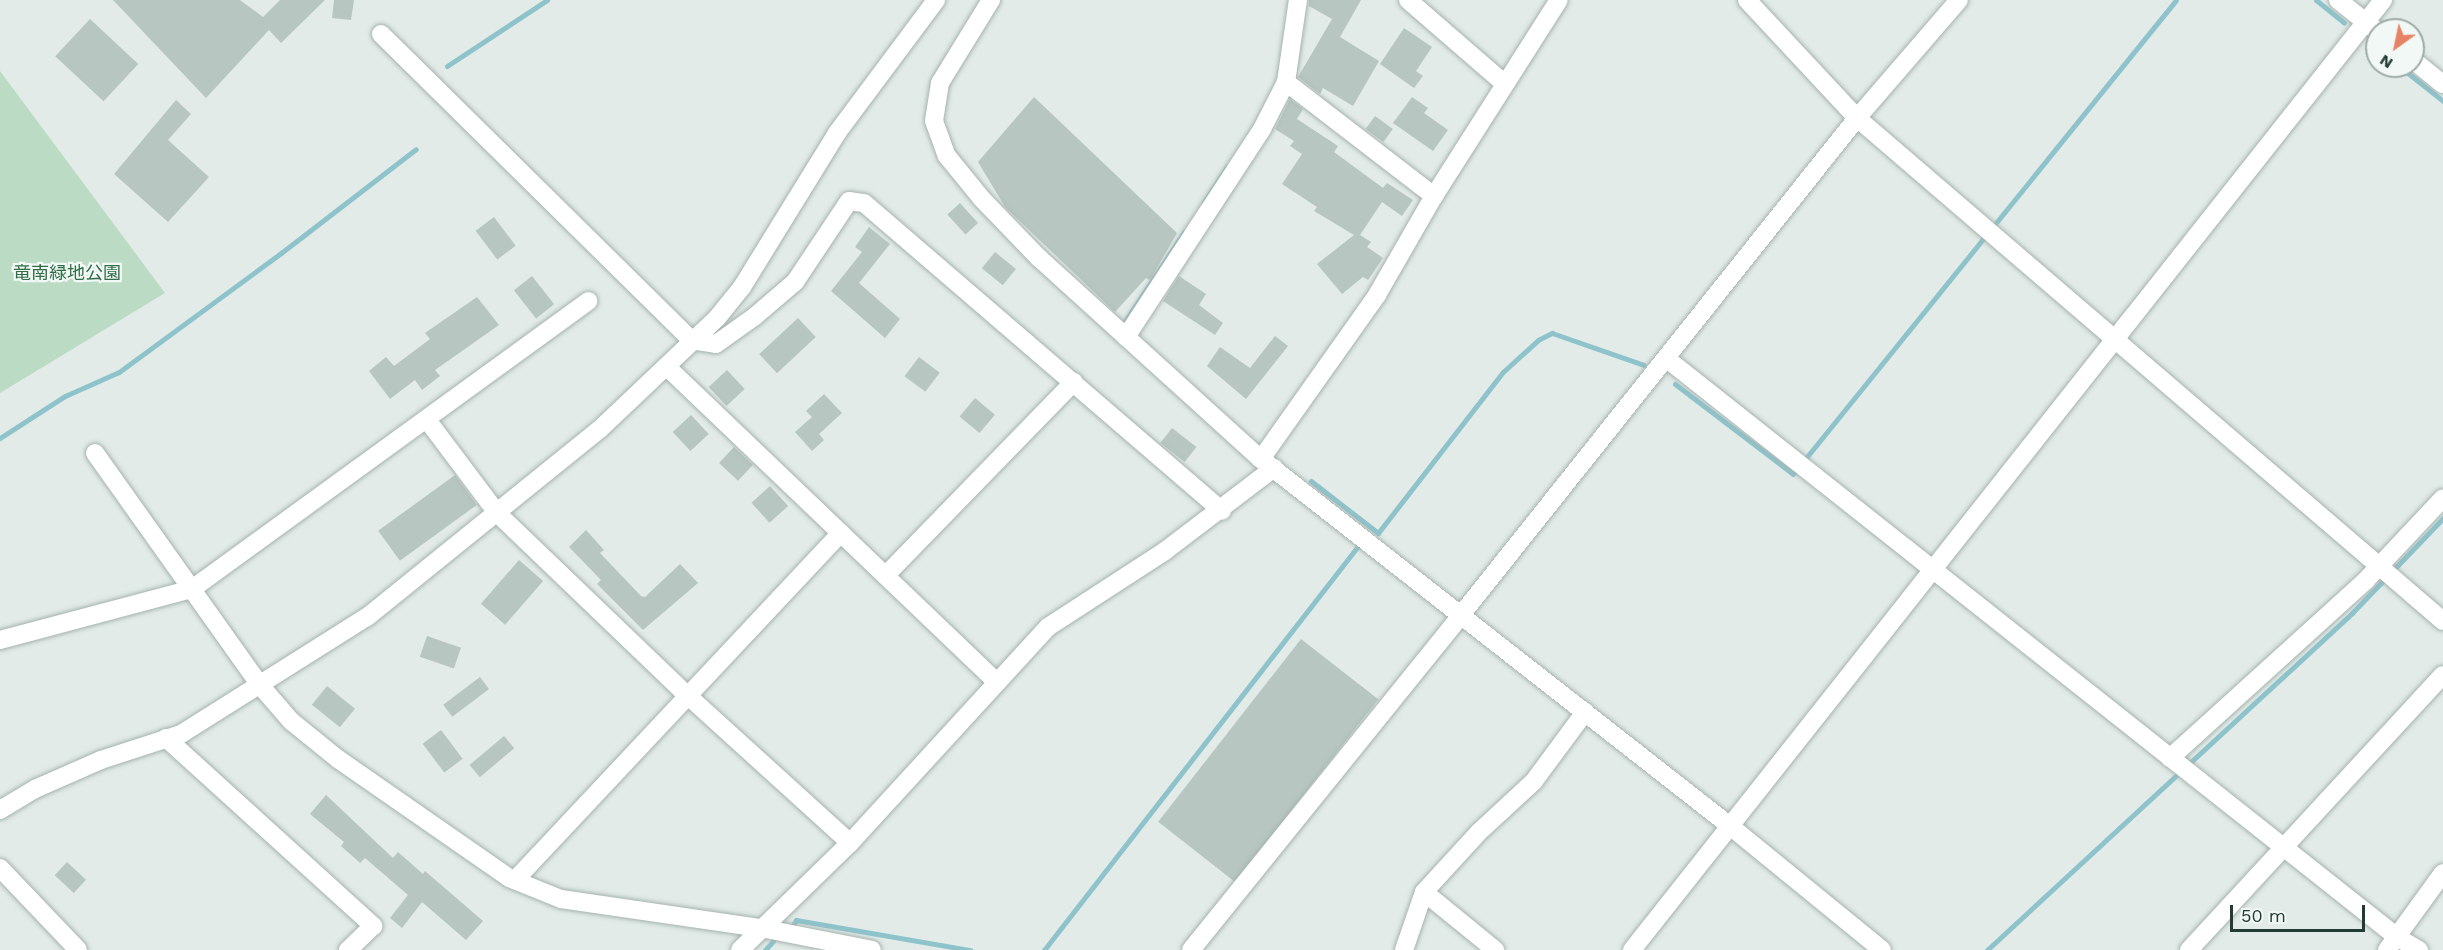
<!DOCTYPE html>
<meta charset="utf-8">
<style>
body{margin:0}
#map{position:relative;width:2443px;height:950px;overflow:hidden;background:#e2ebe7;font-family:"Work Sans","Noto Sans JP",sans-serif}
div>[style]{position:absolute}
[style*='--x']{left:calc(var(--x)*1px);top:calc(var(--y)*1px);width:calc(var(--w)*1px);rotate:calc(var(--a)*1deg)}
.green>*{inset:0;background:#bcdbc4}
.stream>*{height:5px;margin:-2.5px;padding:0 2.5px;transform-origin:2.5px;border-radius:2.5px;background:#8ec3cc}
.building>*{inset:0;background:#b7c6c0;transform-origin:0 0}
.roads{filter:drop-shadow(0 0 2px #a5b3ae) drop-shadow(0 0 2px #a5b3ae)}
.minor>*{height:18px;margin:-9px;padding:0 9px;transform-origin:9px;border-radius:9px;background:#fff}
.tertiary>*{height:18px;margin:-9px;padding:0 9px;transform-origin:9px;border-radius:9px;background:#fff}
span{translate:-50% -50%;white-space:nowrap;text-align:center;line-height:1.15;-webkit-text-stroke:4.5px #f2f8f5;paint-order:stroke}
.park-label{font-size:18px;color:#316e48}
.north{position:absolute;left:2365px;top:18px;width:60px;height:60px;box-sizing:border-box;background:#f2f8f5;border:2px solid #9faca8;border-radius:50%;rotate:213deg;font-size:16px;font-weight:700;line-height:24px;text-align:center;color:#233b34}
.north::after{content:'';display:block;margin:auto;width:21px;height:27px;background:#e78364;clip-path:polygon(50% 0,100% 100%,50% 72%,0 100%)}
.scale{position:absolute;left:2230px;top:905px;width:135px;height:27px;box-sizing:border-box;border:3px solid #233b34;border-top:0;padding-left:8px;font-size:18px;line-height:21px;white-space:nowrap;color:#233b34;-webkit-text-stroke:4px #f2f8f5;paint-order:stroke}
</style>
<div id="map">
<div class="green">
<div style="clip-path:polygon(0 71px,165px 293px,0 393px)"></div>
</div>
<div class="stream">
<div style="--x:2316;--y:0;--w:36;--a:39"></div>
<div style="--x:2370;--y:43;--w:9;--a:41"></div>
<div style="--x:447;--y:66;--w:120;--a:-33.4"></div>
<div style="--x:2399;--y:66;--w:56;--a:38.5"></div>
<div style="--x:1204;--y:202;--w:42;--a:-56.7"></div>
<div style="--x:1124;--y:323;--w:109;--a:-56.6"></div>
<div style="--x:1675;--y:384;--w:148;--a:37.3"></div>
<div style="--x:1793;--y:474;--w:609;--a:-51.06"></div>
<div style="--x:0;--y:438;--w:77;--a:-32.9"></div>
<div style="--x:65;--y:396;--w:59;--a:-24"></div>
<div style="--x:119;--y:372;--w:201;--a:-36.3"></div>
<div style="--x:281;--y:253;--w:170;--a:-37.6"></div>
<div style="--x:1311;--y:481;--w:85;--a:37.8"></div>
<div style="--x:1378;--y:533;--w:204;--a:-52.2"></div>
<div style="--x:1503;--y:372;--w:47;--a:-42.4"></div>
<div style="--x:1538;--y:340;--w:16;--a:-27"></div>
<div style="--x:1552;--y:333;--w:97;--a:19.2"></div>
<div style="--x:793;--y:925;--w:6;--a:-59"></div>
<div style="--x:796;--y:920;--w:177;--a:9.8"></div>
<div style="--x:765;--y:950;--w:12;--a:-48"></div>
<div style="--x:1044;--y:950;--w:512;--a:-52.14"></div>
<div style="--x:1987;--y:950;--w:497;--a:-42.7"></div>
<div style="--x:2352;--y:613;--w:132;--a:-46.2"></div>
</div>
<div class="building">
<div style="clip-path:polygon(113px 0,240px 0,263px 17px,280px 0,325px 0,281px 43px,269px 30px,206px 98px)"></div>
<div style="clip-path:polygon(334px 0,354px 0,351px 20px,332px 18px)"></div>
<div style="clip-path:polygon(1309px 0,1361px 0,1340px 37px,1379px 61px,1353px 106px,1323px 88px,1320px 94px,1298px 77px,1332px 19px,1309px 6px)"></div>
<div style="left:90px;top:19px;width:66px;height:51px;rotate:43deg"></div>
<div style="clip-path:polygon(1404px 28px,1432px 47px,1416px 71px,1423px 76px,1414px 88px,1380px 64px)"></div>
<div style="clip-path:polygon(1034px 97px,1177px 233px,1150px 280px,1146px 278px,1115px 312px,1005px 207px,978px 162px)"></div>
<div style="clip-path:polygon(1412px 97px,1428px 108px,1424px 113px,1448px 130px,1433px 151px,1393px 123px)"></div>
<div style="clip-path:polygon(1290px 99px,1303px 109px,1297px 119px,1338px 146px,1334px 152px,1383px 188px,1387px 183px,1413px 200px,1402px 216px,1382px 202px,1360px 235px,1371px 242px,1367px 247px,1383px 258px,1368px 280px,1363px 277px,1342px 294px,1317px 264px,1354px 235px,1314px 211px,1317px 207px,1282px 184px,1302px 154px,1290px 146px,1294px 141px,1275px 129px)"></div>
<div style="clip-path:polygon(176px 100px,191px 114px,168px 140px,209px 177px,168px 222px,114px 174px)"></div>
<div style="left:1375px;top:116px;width:22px;height:16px;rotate:36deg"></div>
<div style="left:960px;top:203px;width:27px;height:17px;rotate:48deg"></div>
<div style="left:494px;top:217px;width:36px;height:23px;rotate:53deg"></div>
<div style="clip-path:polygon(869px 227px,890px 244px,859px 283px,900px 319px,885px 338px,831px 291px,862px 252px,855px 247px)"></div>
<div style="left:995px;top:252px;width:27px;height:21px;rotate:39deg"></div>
<div style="left:532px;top:276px;width:36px;height:23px;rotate:52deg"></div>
<div style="clip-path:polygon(1179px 276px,1206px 294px,1199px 305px,1223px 323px,1215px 335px,1163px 301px)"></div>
<div style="clip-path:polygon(477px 297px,499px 325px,435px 370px,440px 376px,422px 390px,415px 380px,390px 399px,369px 371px,386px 357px,394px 366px,430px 339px,425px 333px)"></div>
<div style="left:798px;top:318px;width:26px;height:53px;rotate:47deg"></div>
<div style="clip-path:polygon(1275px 336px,1288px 346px,1246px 399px,1207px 366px,1220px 347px,1250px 368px)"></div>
<div style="left:919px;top:357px;width:26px;height:24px;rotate:37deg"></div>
<div style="left:727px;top:370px;width:26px;height:25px;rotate:47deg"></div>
<div style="clip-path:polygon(824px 394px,842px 413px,819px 434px,824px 440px,812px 451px,795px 432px,812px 417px,806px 411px)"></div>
<div style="left:975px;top:398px;width:26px;height:24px;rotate:40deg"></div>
<div style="left:691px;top:415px;width:26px;height:25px;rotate:47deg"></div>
<div style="left:1172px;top:428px;width:31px;height:19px;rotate:38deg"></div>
<div style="left:734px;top:447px;width:26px;height:22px;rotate:43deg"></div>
<div style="left:455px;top:475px;width:37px;height:95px;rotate:54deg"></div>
<div style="left:770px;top:486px;width:27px;height:25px;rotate:48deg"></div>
<div style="clip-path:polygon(586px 530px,604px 550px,600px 553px,641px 596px,645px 597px,680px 564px,698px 583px,643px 630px,597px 584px,601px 580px,569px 547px)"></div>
<div style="left:519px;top:560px;width:32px;height:58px;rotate:41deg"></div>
<div style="left:427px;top:636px;width:36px;height:22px;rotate:19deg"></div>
<div style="left:1301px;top:639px;width:98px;height:232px;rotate:38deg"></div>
<div style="left:480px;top:677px;width:15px;height:46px;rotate:53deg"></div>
<div style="left:327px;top:686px;width:36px;height:24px;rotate:39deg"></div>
<div style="left:441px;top:730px;width:36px;height:23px;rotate:53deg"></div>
<div style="left:504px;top:736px;width:16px;height:45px;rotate:50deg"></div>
<div style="clip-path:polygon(326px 795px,393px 858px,398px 852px,423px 874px,425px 871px,483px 921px,466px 940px,422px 902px,402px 928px,390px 918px,408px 895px,365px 858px,360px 863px,341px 846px,344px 842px,310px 814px)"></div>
<div style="left:67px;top:862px;width:26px;height:18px;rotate:43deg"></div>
</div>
<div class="roads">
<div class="minor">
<div style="--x:1408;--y:0;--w:128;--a:40.9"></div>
<div style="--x:2338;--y:0;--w:50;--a:38.5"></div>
<div style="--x:381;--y:34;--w:436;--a:44.6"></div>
<div style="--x:691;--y:340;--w:25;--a:9"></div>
<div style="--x:716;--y:344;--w:47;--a:-35.4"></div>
<div style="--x:754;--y:317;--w:54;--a:-40.5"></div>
<div style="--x:795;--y:282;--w:97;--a:-56.3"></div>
<div style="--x:849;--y:201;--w:15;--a:8"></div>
<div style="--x:864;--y:203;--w:472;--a:40.7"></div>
<div style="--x:2413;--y:60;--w:38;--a:39"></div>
<div style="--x:1286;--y:82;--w:187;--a:37.6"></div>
<div style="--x:1126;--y:337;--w:249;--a:-56.8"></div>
<div style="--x:1262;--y:129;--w:53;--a:-62.9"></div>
<div style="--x:1286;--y:82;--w:83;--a:-81.7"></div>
<div style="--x:1667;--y:359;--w:931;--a:38.37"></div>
<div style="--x:2397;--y:937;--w:26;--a:31"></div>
<div style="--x:667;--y:367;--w:453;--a:43.7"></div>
<div style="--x:428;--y:421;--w:115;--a:53.1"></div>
<div style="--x:497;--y:513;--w:263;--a:43.8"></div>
<div style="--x:687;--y:695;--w:220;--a:42.2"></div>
<div style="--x:95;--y:453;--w:283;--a:54.6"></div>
<div style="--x:259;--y:684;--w:49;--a:49.1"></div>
<div style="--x:291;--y:721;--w:60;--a:39"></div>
<div style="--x:338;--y:759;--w:208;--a:34.8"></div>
<div style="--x:509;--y:878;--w:56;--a:22"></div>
<div style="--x:561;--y:899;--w:202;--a:8.3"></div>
<div style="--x:761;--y:928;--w:113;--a:11.2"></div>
<div style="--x:1261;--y:459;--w:201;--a:-54.7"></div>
<div style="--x:1377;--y:295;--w:114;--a:-60.1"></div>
<div style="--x:1434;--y:196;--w:232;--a:-57.5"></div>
<div style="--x:887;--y:574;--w:268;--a:-45.8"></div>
<div style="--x:0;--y:640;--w:199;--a:-14.9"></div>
<div style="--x:192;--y:589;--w:490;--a:-36"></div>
<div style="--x:166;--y:738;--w:280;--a:42.2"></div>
<div style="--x:373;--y:926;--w:35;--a:136"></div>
<div style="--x:2170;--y:758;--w:265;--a:-42.2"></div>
<div style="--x:2366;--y:580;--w:112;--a:-46.8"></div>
<div style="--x:0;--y:868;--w:113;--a:46.4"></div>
<div style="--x:515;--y:880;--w:476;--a:-46.8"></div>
<div style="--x:1424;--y:892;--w:92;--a:39.2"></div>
<div style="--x:740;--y:950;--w:153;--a:-44.2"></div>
<div style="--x:850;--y:843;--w:293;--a:-47.5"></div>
<div style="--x:1048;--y:627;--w:140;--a:-33"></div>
<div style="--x:1165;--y:551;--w:137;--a:-37.3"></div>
<div style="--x:1191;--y:950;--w:430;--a:-51.1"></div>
<div style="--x:1404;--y:950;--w:61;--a:-71"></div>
<div style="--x:1424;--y:892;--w:81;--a:-47.5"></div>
<div style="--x:1479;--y:832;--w:75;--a:-42.8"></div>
<div style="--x:1534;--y:781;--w:86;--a:-53.5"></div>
<div style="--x:1632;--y:950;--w:1211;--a:-51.67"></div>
<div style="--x:2189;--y:950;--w:374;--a:-47.3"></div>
</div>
<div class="tertiary">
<div style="--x:991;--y:0;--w:97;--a:121.6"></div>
<div style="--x:940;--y:83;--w:38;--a:99"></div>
<div style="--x:934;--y:121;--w:37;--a:70"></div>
<div style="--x:947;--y:156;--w:55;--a:50.9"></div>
<div style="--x:982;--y:199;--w:82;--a:46"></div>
<div style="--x:1039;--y:258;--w:299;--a:42.2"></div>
<div style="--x:1261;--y:459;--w:596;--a:38.04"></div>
<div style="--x:1730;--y:826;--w:196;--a:39.2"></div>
<div style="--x:1747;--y:0;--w:161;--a:47"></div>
<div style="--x:1857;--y:118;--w:772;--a:40.64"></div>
<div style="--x:1461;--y:615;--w:635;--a:-51.45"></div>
<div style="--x:1857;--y:118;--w:156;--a:-49.2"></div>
<div style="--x:0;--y:810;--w:41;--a:-31"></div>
<div style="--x:35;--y:789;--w:72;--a:-23.7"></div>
<div style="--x:101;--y:760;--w:84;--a:-18"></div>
<div style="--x:181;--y:734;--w:220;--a:-32.2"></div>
<div style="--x:367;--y:617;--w:299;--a:-38.9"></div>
<div style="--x:600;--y:429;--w:161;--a:-43.5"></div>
<div style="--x:717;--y:318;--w:40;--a:-51"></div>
<div style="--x:742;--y:287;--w:181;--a:-58.3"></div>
<div style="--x:837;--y:133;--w:166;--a:-53.3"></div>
<div style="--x:2387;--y:950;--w:95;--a:-54"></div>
</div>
</div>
<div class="park-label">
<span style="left:67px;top:273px">竜南緑地公園</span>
</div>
<div class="north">N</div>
<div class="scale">50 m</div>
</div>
